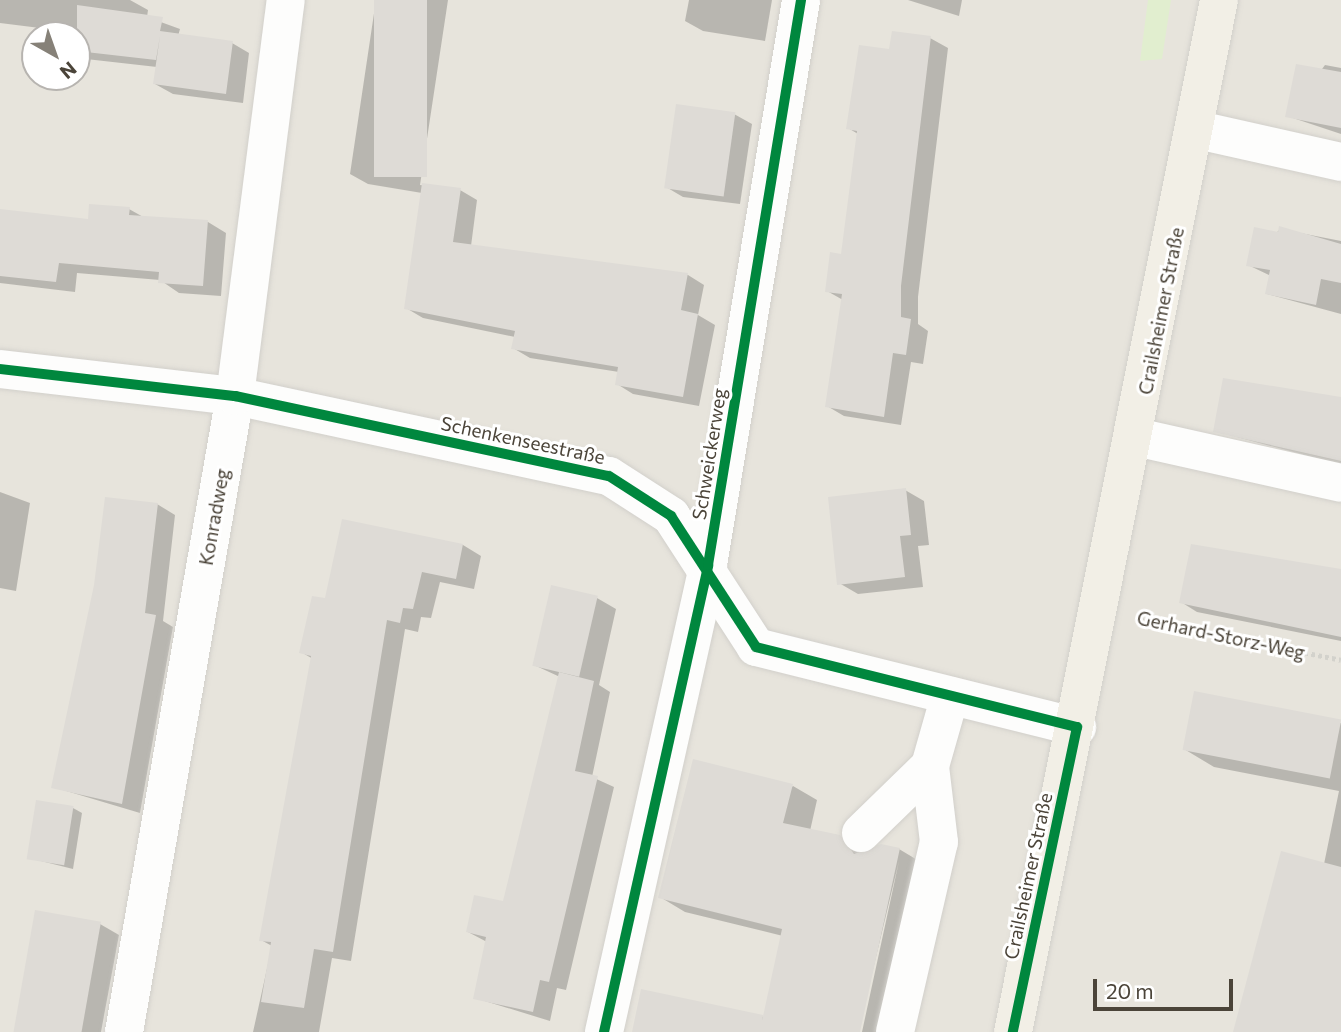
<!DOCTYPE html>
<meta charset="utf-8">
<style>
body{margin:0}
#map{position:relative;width:1341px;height:1032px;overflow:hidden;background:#f4f2ee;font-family:Commissioner,sans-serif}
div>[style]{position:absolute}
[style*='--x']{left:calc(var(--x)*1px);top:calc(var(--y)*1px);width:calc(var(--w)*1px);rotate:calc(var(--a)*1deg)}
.residential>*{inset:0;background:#e7e4dc}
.green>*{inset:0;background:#e1eecf}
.shadow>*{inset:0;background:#0003}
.building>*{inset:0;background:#dedbd6;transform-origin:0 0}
.path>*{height:4.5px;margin-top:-2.25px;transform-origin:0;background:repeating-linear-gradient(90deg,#d3d2cc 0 3.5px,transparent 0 7px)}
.roads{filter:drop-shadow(0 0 2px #d2d0cb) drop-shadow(0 0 2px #d2d0cb)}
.minor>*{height:38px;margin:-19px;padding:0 19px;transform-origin:19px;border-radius:19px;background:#fdfdfc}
.major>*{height:38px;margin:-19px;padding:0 19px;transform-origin:19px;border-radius:19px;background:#f2efe6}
.cycleway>*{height:10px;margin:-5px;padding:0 5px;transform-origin:5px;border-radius:5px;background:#00873e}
span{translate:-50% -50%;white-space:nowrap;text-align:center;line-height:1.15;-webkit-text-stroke:6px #fff;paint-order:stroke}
.street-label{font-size:19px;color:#4b4439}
.north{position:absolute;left:21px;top:21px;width:70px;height:70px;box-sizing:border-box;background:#fff;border:2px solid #b7b4b0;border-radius:50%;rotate:140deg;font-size:19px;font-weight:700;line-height:28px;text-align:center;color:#4b4439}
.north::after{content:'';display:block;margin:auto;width:24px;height:32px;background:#868178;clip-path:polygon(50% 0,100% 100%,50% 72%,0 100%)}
.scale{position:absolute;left:1093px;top:979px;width:140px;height:32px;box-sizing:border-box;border:4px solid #4b4439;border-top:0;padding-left:9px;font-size:21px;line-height:24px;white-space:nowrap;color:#4b4439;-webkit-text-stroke:5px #fff;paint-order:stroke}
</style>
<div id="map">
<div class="residential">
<div style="clip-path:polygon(evenodd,0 0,1341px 0,1341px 1032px,0 1032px,0 0,35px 35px,77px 35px,77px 77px,35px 77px,35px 35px)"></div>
</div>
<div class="green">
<div style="clip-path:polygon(1148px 0,1171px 0,1162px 59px,1140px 61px)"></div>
</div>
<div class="shadow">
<div style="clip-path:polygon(0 0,130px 0,148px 10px,147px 17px,180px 29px,178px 36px,232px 43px,249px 53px,243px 103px,173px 94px,155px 84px,157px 67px,77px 58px,77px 35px,42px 35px,40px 28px,0 23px)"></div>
<div style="clip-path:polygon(376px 0,448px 0,420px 185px,460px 190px,477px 200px,471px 246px,688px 275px,704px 285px,698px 315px,715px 325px,699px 406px,633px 394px,617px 384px,619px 372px,530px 358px,513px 348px,515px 337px,423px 318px,406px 308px,422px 193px,368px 184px,350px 174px)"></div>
<div style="clip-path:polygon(689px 0,772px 0,765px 41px,703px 31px,685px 21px)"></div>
<div style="clip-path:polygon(908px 0,962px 0,959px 16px)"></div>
<div style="clip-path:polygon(930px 38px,948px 48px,918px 297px,918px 324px,928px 331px,923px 364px,911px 362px,901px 425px,844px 416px,827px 406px,843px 300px,827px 291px,842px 256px,858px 134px,848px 128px,891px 51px)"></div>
<div style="clip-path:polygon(1325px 65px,1341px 68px,1341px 134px,1287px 116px)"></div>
<div style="clip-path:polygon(734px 114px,752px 124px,740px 204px,683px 197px,666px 187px)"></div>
<div style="clip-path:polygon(129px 209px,145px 218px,208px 222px,226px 233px,221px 296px,179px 293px,160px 280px,77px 273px,75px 292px,0 283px,0 211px,89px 221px)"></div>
<div style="clip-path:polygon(1280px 229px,1341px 241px,1341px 314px,1267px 294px,1271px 276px,1248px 265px)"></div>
<div style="clip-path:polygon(1341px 399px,1341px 465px,1215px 431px)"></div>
<div style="clip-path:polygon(905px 490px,924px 501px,929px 545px,918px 546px,923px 587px,858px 594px,839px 583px)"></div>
<div style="clip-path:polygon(0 492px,30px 503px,16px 591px,0 588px)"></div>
<div style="clip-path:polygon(157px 504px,175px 515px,163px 621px,173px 627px,140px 813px,53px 787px)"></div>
<div style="clip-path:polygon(343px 521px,463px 545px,481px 556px,474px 589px,440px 582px,431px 618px,421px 617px,418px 632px,405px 629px,351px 961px,332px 958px,319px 1032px,253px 1032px,272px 946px,261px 940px,313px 659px,301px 652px,326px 600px)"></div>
<div style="clip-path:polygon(1341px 573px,1341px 641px,1197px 612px,1181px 602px)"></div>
<div style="clip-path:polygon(597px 598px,616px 609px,599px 685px,610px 692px,592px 777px,614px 787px,566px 990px,557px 988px,550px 1021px,475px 998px,487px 942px,468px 932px,505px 903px,560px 677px,534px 665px)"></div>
<div style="clip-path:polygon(1341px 723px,1341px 1032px,1235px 1032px,1324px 864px,1339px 791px,1214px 767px,1184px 749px)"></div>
<div style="clip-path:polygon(793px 786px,817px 800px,810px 831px,865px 852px,899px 849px,924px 864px,888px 1032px,862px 1032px,899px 861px,858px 1032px,633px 1032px,642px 991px,764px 1017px,783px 936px,685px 912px,660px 897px)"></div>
<div style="clip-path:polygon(73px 808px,82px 813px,73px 869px,29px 858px)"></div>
<div style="clip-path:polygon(100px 924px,119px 935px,101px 1032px,14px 1032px)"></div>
</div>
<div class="building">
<div style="left:374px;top:0;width:53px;height:177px"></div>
<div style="clip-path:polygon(77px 5px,163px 17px,160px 31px,233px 41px,226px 94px,153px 84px,160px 36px,156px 60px,77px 51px)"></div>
<div style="clip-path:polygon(892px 31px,931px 36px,901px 286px,901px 317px,911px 319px,906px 355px,893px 353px,884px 417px,825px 407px,842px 294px,825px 292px,830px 252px,841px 254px,857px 131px,846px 129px,859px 45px,889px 49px)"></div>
<div style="clip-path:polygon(1296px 64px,1341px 72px,1341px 128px,1285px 117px)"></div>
<div style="left:676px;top:104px;width:60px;height:85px;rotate:8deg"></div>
<div style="clip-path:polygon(422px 183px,461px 188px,453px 242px,688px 273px,681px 310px,698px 314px,683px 397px,615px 385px,618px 367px,511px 349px,515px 331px,404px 309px)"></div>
<div style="clip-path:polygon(89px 204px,130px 207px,129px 215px,208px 220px,203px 286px,158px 283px,159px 272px,59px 263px,56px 282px,0 276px,0 209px,88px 219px)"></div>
<div style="clip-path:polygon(1279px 226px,1341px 244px,1341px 283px,1321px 279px,1316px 305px,1265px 294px,1270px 270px,1246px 266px,1254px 227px,1278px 232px)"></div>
<div style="clip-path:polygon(1223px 378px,1341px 397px,1341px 461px,1213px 432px)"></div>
<div style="clip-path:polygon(906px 488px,911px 535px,900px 536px,905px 577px,837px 585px,828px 497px)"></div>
<div style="clip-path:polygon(105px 497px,158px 503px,145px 613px,156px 615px,122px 804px,51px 788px,94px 585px)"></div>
<div style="clip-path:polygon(342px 519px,463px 544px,456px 579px,422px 572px,413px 609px,403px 608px,400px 623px,387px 620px,333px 952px,314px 949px,304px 1008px,261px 1002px,271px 942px,259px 941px,311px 656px,299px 653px,312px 596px,325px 598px)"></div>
<div style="clip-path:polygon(1191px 544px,1341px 569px,1341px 637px,1179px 603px)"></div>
<div style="left:551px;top:585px;width:48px;height:83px;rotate:13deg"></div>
<div style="clip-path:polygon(559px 672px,594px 681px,575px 771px,598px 776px,549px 982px,540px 980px,533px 1012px,473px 999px,486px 937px,466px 932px,474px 895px,503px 901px)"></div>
<div style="left:1194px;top:691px;width:150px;height:60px;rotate:11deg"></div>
<div style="clip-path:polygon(693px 759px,793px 784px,783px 823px,840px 835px,854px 854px,881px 844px,900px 848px,860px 1032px,632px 1032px,641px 989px,763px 1015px,762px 1021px,782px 929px,658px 898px)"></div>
<div style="left:36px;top:800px;width:38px;height:60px;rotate:9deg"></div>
<div style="clip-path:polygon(1281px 851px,1341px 867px,1341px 1032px,1233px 1032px)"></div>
<div style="left:35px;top:910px;width:67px;height:124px;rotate:10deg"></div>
</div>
<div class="path">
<div style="--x:1140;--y:619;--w:205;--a:11.5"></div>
</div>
<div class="roads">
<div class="minor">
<div style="--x:1198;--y:130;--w:147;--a:12.6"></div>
<div style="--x:0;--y:369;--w:237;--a:6.6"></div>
<div style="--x:235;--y:396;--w:382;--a:12.1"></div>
<div style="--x:609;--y:476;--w:74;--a:32.8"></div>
<div style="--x:671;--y:516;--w:156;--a:57"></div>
<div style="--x:756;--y:647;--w:331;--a:14"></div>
<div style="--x:1136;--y:437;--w:210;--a:12.6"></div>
<div style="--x:861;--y:833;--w:96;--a:-44.2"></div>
<div style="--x:124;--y:1032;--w:646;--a:-80.1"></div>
<div style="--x:235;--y:396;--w:399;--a:-82.7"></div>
<div style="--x:604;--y:1032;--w:478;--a:-77.4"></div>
<div style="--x:708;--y:565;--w:573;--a:-80.65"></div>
<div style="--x:895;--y:1032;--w:195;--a:-77"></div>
<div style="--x:939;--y:842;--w:77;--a:-96.8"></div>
<div style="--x:930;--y:766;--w:73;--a:-74.1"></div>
</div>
<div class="major">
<div style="--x:1013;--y:1032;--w:1052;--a:-78.71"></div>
</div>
</div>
<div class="cycleway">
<div style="--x:0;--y:369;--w:237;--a:6.6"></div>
<div style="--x:235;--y:396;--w:382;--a:12.1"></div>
<div style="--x:609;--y:476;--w:74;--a:32.8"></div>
<div style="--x:671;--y:516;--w:156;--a:57"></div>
<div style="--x:756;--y:647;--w:331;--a:14"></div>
<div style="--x:1077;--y:727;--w:312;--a:101.9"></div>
<div style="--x:604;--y:1032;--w:478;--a:-77.4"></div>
<div style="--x:708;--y:565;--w:573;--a:-80.65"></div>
</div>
<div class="street-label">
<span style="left:1161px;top:311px;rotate:-79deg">Crailsheimer Straße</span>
<span style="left:523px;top:440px;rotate:12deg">Schenkenseestraße</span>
<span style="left:709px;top:454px;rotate:-81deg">Schweickerweg</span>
<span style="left:214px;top:517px;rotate:-80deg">Konradweg</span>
<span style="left:1221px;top:635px;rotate:12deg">Gerhard-Storz-Weg</span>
<span style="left:1028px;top:876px;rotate:-78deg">Crailsheimer Straße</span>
</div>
<div class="north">N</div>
<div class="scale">20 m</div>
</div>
